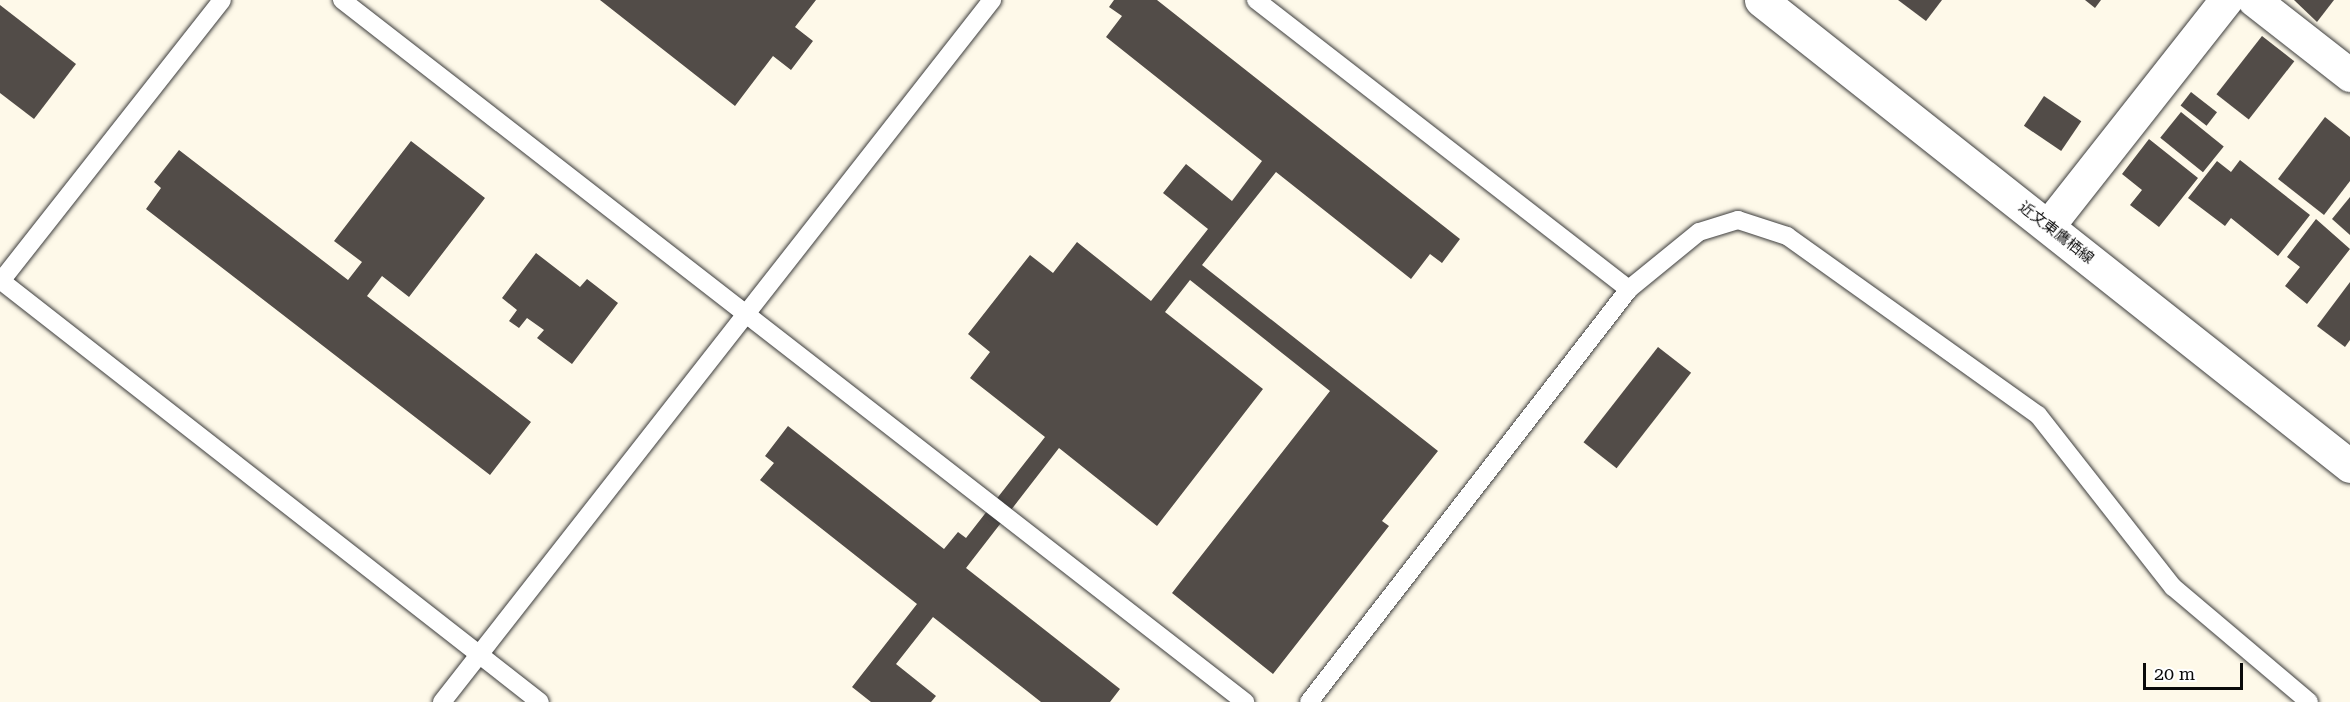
<!DOCTYPE html>
<meta charset="utf-8">
<style>
body{margin:0}
#map{position:relative;width:2350px;height:702px;overflow:hidden;background:#fef9e9;font-family:"Roboto Serif","Noto Sans JP",serif}
div>[style]{position:absolute}
[style*='--x']{left:calc(var(--x)*1px);top:calc(var(--y)*1px);width:calc(var(--w)*1px);rotate:calc(var(--a)*1deg)}
.building>*{inset:0;background:#524c48;transform-origin:0 0}
.roads{filter:drop-shadow(0 0 2px #3d3d3d) drop-shadow(0 0 2px #3d3d3d)}
.service>*{height:18px;margin:-9px;padding:0 9px;transform-origin:9px;border-radius:9px;background:#fff}
.minor>*{height:33px;margin:-16.5px;padding:0 16.5px;transform-origin:16.5px;border-radius:16.5px;background:#fff}
.tertiary>*{height:33px;margin:-16.5px;padding:0 16.5px;transform-origin:16.5px;border-radius:16.5px;background:#fff}
span{translate:-50% -50%;white-space:nowrap;text-align:center;line-height:1.15;-webkit-text-stroke:6px #fff;paint-order:stroke}
.street-label{font-size:15px;color:#0a0a0a}
.scale{position:absolute;left:2143px;top:663px;width:100px;height:27px;box-sizing:border-box;border:3px solid #0a0a0a;border-top:0;padding-left:8px;font-size:18px;line-height:21px;white-space:nowrap;color:#0a0a0a;-webkit-text-stroke:4px #fff;paint-order:stroke}
</style>
<div id="map">
<div class="building">
<div style="clip-path:polygon(600px 0,816px 0,795px 27px,813px 41px,791px 70px,773px 56px,735px 106px)"></div>
<div style="clip-path:polygon(1114px 0,1157px 0,1460px 239px,1442px 263px,1430px 254px,1411px 279px,1276px 172px,1202px 265px,1438px 451px,1382px 521px,1389px 526px,1273px 674px,1172px 593px,1330px 391px,1190px 280px,1165px 312px,1263px 389px,1157px 526px,1059px 448px,966px 568px,1120px 689px,1110px 702px,1041px 702px,933px 617px,896px 664px,936px 696px,931px 702px,871px 702px,852px 687px,917px 604px,760px 480px,774px 463px,765px 456px,788px 426px,944px 549px,958px 532px,966px 538px,1045px 437px,970px 378px,990px 352px,968px 334px,1030px 255px,1053px 273px,1077px 242px,1151px 301px,1208px 229px,1163px 193px,1186px 164px,1232px 201px,1262px 161px,1106px 37px,1122px 16px,1109px 7px)"></div>
<div style="clip-path:polygon(1898px 0,1942px 0,1926px 21px)"></div>
<div style="clip-path:polygon(2085px 0,2101px 0,2095px 8px)"></div>
<div style="clip-path:polygon(2294px 0,2334px 0,2317px 22px)"></div>
<div style="clip-path:polygon(0 5px,76px 64px,34px 119px,0 93px)"></div>
<div style="left:2262px;top:36px;width:41px;height:74px;rotate:38deg"></div>
<div style="left:2191px;top:92px;width:33px;height:17px;rotate:38deg"></div>
<div style="left:2044px;top:96px;width:45px;height:36px;rotate:34deg"></div>
<div style="left:2181px;top:112px;width:55px;height:33px;rotate:39deg"></div>
<div style="clip-path:polygon(2325px 117px,2350px 137px,2350px 181px,2324px 215px,2278px 179px)"></div>
<div style="clip-path:polygon(2149px 139px,2198px 178px,2159px 227px,2130px 205px,2142px 190px,2122px 174px)"></div>
<div style="clip-path:polygon(411px 141px,485px 198px,409px 297px,382px 276px,367px 296px,531px 422px,490px 475px,146px 209px,161px 188px,154px 182px,179px 150px,348px 280px,362px 262px,334px 241px)"></div>
<div style="clip-path:polygon(2240px 160px,2310px 215px,2278px 256px,2231px 218px,2225px 226px,2188px 198px,2217px 161px,2231px 172px)"></div>
<div style="clip-path:polygon(2350px 197px,2350px 235px,2332px 219px)"></div>
<div style="clip-path:polygon(2316px 219px,2350px 249px,2307px 304px,2285px 286px,2300px 267px,2287px 257px)"></div>
<div style="clip-path:polygon(536px 253px,580px 287px,587px 279px,618px 303px,572px 364px,537px 338px,544px 330px,527px 318px,519px 328px,509px 321px,517px 310px,502px 298px)"></div>
<div style="clip-path:polygon(2350px 282px,2350px 340px,2345px 347px,2317px 326px)"></div>
<div style="left:1658px;top:347px;width:42px;height:121px;rotate:38deg"></div>
</div>
<div class="roads">
<div class="service">
<div style="--x:342;--y:0;--w:1144;--a:37.86"></div>
<div style="--x:1256;--y:0;--w:472;--a:37.8"></div>
<div style="--x:0;--y:280;--w:685;--a:38.01"></div>
<div style="--x:1;--y:281;--w:357;--a:-51.8"></div>
<div style="--x:442;--y:702;--w:892;--a:-51.92"></div>
<div style="--x:1309;--y:702;--w:522;--a:-52.23"></div>
<div style="--x:1629;--y:289;--w:90;--a:-39.2"></div>
<div style="--x:1699;--y:232;--w:41;--a:-17.1"></div>
<div style="--x:1738;--y:220;--w:52;--a:18.1"></div>
<div style="--x:1787;--y:236;--w:308;--a:35.5"></div>
<div style="--x:2038;--y:415;--w:219;--a:51.9"></div>
<div style="--x:2173;--y:587;--w:178;--a:40.2"></div>
</div>
<div class="minor">
<div style="--x:2254;--y:0;--w:122;--a:38"></div>
<div style="--x:2048;--y:226;--w:288;--a:-51.8"></div>
</div>
<div class="tertiary">
<div style="--x:1761;--y:0;--w:751;--a:38.35"></div>
</div>
</div>
<div class="street-label">
<span style="left:2056px;top:233px;rotate:38deg">近文東鷹栖線</span>
</div>
<div class="scale">20 m</div>
</div>
